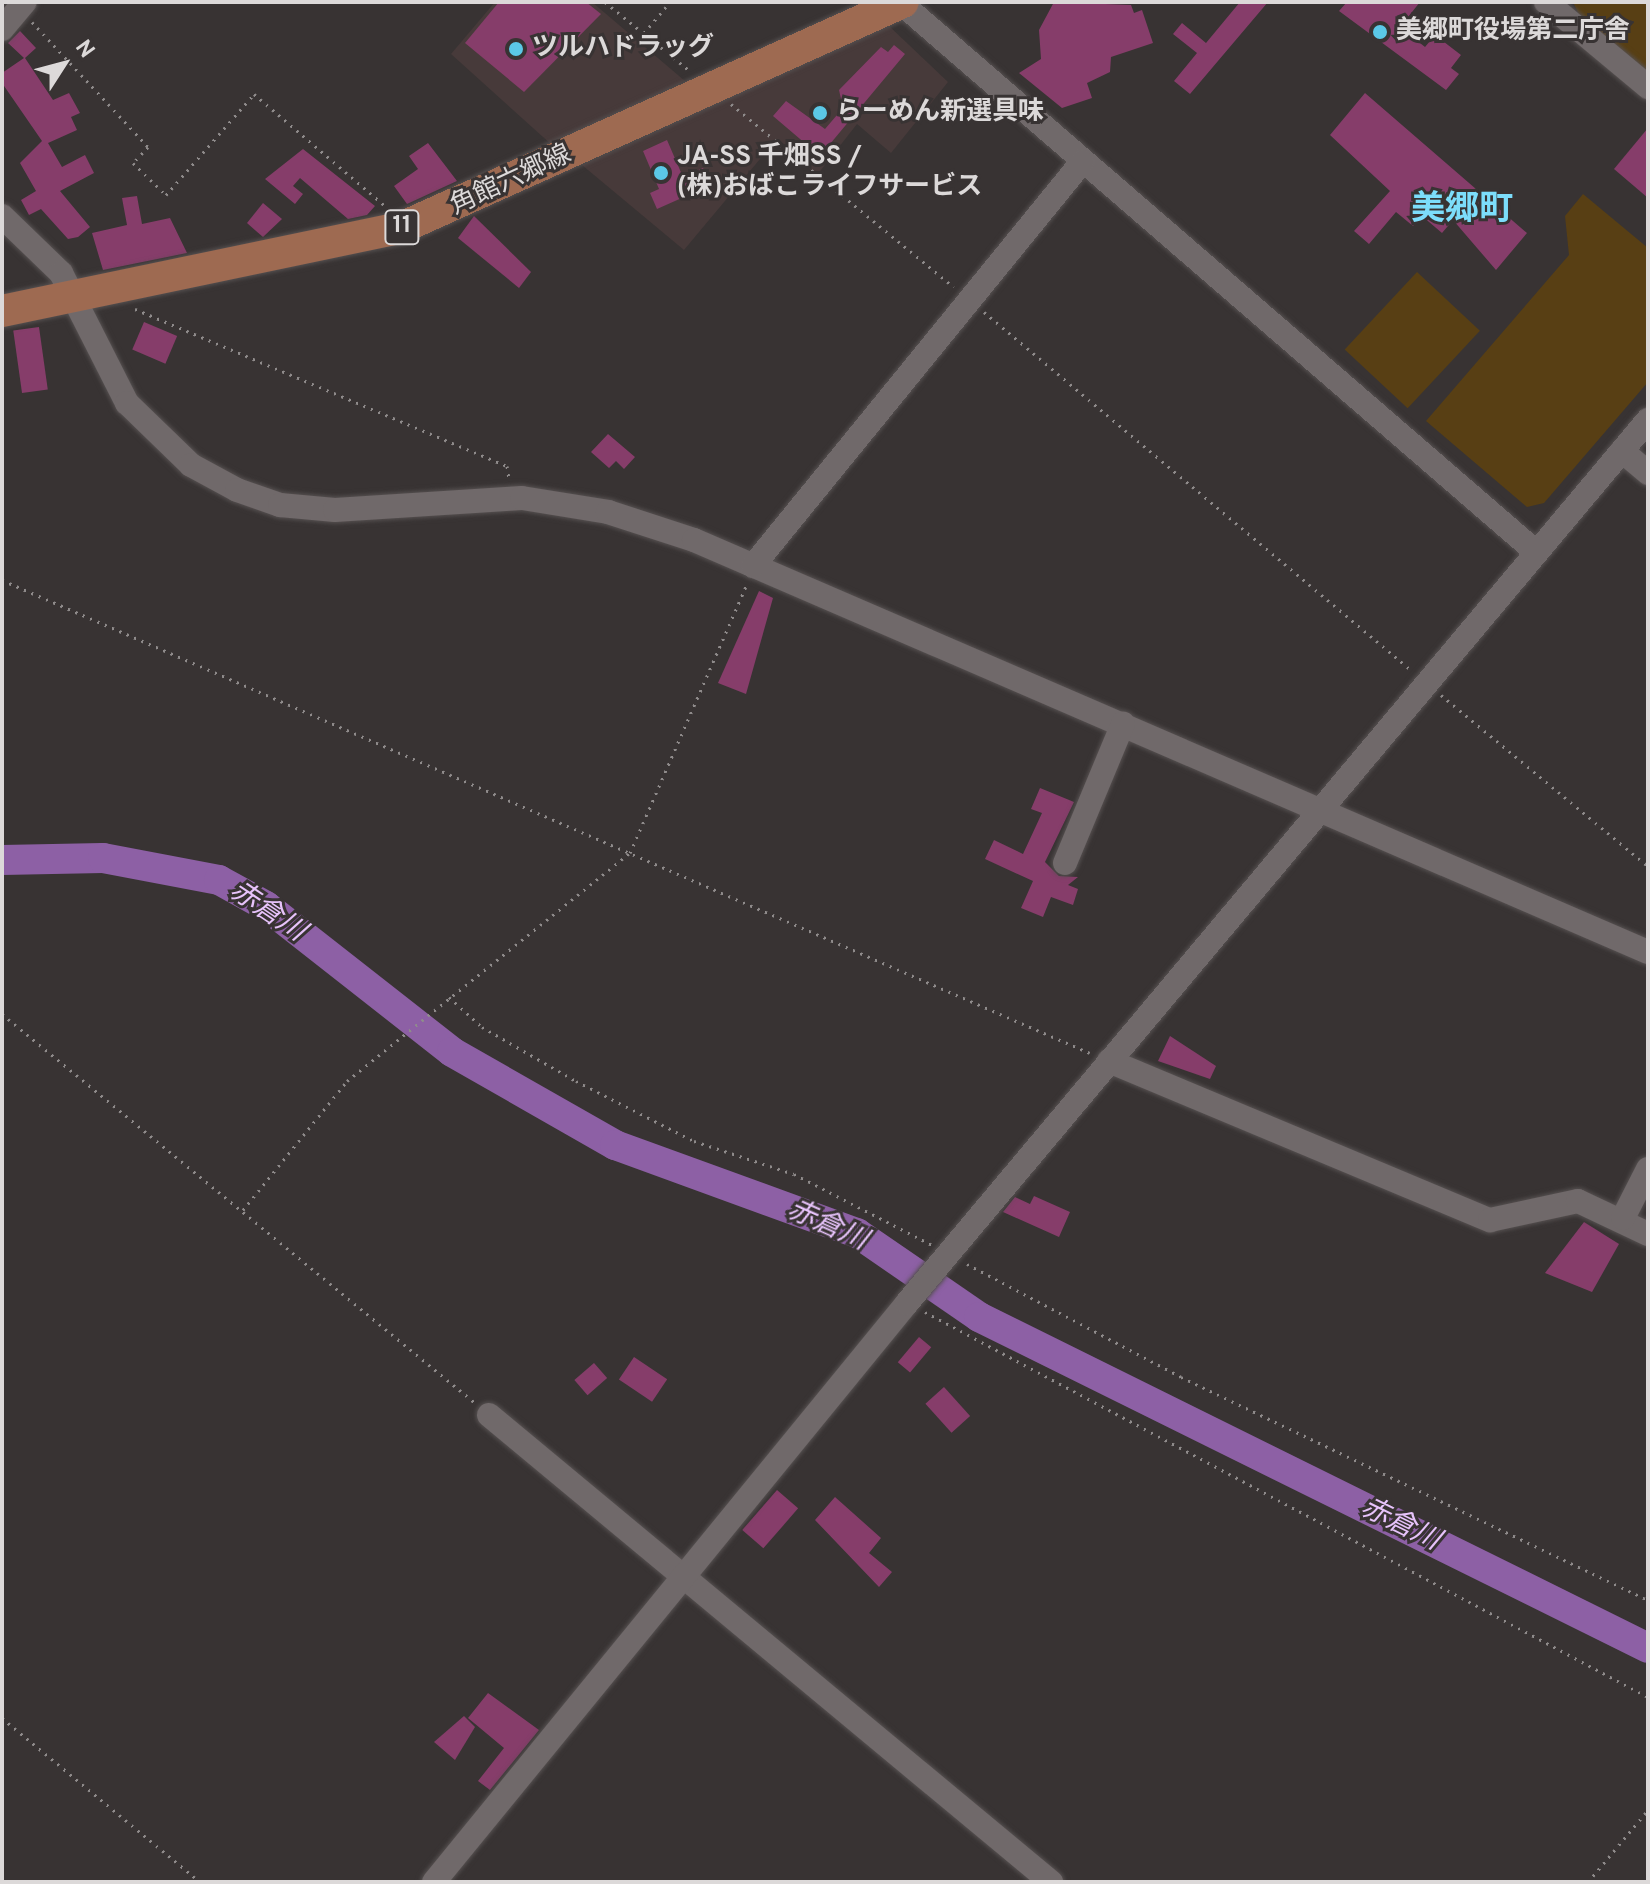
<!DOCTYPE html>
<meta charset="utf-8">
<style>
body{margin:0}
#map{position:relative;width:1650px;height:1884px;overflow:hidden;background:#383333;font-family:Overpass,"Noto Sans JP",sans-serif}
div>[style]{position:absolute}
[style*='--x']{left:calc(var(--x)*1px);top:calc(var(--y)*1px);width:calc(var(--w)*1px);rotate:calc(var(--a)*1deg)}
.built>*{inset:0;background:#473a3a}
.green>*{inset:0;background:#583f14;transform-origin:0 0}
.river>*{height:30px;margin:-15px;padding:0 15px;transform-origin:15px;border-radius:15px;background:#8d60a5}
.building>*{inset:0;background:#863d6a;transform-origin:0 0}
.path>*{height:3px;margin-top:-1.5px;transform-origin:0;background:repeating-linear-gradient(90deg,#8f8b8b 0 2px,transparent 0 8px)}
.roads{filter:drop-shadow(0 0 2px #555050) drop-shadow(0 0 2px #555050)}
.minor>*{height:24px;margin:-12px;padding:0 12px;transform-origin:12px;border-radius:12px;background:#70696a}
.major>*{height:32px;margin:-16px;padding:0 16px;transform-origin:16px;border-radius:16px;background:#9e6a51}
.dots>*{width:22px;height:22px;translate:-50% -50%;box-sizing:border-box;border:4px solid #383333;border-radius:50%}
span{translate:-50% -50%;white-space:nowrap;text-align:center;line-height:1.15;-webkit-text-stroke:6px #383333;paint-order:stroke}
.shield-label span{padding:2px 6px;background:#383333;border:2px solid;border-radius:6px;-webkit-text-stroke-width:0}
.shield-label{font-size:24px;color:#dcd9d9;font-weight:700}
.poi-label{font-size:26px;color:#dcd9d9;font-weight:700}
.left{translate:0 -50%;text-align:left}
.street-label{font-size:26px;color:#dcd9d9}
.water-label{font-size:28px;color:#e7c3fb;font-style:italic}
.district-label{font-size:34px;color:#7cddfb;font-weight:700}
.frame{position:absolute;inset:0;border:4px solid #dcd9d9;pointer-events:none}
.north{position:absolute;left:24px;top:24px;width:80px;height:80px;-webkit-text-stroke:6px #383333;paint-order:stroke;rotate:54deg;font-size:22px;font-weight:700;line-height:32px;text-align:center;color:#dcd9d9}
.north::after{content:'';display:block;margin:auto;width:28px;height:36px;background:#dcd9d9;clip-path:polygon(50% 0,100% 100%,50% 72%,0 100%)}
</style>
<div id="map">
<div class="built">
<div style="clip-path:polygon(495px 2px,592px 2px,685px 81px,553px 146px,451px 54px)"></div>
<div style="clip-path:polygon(888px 25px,948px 82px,891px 153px,857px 124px,817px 175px,775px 141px,684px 250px,582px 165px)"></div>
</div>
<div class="green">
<div style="clip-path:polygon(1573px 2px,1648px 2px,1648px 75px,1582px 21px)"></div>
<div style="clip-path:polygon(1583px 194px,1648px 248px,1648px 382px,1544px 503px,1527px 507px,1426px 421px,1569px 255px,1565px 216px)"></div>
<div style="left:1417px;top:272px;width:86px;height:106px;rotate:43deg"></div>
</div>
<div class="river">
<div style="--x:2;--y:860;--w:101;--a:-1.1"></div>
<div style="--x:103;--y:858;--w:118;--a:10.7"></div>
<div style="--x:219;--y:880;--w:54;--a:29"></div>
<div style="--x:266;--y:906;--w:236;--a:38.1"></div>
<div style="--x:452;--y:1052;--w:188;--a:29.7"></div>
<div style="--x:615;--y:1145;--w:258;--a:20"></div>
<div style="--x:857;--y:1233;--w:148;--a:34.5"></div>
<div style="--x:979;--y:1317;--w:746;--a:26.32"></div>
</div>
<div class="building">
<div style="clip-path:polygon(499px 2px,586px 2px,601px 14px,524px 92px,465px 43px)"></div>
<div style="clip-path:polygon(1054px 2px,1131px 5px,1134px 13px,1142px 10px,1153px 43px,1111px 57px,1110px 72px,1087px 83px,1092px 98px,1062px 108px,1019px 73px,1041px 59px,1039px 30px)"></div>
<div style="clip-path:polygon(1240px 2px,1268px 2px,1190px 94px,1174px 81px,1197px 53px,1173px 34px,1182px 23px,1206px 43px)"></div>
<div style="clip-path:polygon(1347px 2px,1420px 2px,1400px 27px,1425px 47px,1435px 35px,1461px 55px,1451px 68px,1459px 74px,1446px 90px,1339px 11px)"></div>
<div style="clip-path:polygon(20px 31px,36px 48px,25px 58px,53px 100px,69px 93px,80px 113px,71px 117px,77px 130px,48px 143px,62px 167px,85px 155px,94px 173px,60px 191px,90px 227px,78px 237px,68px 239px,41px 209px,29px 215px,21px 200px,36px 191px,20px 163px,42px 141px,2px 83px,2px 73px,24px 58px,8px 43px)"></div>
<div style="clip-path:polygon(894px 45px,905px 54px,820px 156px,773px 116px,786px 101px,825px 129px,843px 108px,839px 90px,881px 47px,888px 52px)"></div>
<div style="clip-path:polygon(1365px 93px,1527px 233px,1496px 270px,1453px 220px,1442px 233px,1422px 216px,1413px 226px,1396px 212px,1369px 244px,1354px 231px,1390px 191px,1330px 135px)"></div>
<div style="clip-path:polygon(1648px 128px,1648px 198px,1614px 169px)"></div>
<div style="clip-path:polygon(667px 140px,683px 177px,703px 168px,711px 185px,657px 209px,650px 193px,659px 189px,643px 151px)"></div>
<div style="clip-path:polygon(428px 143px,457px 181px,407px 204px,394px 186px,418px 169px,409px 156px)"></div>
<div style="clip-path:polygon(303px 149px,375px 206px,367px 215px,348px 219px,300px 178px,293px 186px,303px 194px,295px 204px,265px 179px)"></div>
<div style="clip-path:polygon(137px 196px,142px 224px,170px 218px,187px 253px,103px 270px,92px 233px,127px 225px,122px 198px)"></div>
<div style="clip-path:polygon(263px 203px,282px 219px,263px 237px,247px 223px)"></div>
<div style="clip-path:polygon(474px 216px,531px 272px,519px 288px,458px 238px)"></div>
<div style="left:144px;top:322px;width:36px;height:30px;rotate:23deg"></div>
<div style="left:39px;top:327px;width:63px;height:26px;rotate:82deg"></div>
<div style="clip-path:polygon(608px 434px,635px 457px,624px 469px,616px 461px,609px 468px,591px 452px)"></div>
<div style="clip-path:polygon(759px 591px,773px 598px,746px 694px,718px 683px)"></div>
<div style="clip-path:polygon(1040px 788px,1074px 802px,1045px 862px,1059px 876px,1078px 877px,1068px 885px,1078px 889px,1073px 905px,1051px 897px,1043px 917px,1021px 908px,1033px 881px,985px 859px,994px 840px,1023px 854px,1042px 813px,1031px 809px)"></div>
<div style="clip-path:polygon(1170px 1036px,1216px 1066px,1210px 1079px,1158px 1061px)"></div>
<div style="clip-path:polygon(1034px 1196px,1070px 1212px,1059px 1237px,1003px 1212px,1015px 1197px,1030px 1204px)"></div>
<div style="clip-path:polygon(1584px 1222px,1619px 1244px,1592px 1292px,1545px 1273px)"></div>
<div style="left:919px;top:1337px;width:16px;height:33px;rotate:40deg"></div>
<div style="left:634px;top:1357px;width:40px;height:27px;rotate:34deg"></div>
<div style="left:594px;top:1363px;width:20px;height:26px;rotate:49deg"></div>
<div style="left:944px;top:1387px;width:39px;height:25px;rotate:48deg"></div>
<div style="left:777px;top:1490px;width:28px;height:53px;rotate:41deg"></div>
<div style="clip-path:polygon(835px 1497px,881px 1538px,869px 1553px,892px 1572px,879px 1587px,815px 1520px)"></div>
<div style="clip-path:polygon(488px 1693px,539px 1730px,490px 1790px,478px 1781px,504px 1748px,468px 1718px)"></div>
<div style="clip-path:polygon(464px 1716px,475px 1727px,455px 1760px,434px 1742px)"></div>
</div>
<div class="path">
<div style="--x:605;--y:2;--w:111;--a:39.1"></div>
<div style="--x:32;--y:22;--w:171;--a:47.1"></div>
<div style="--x:148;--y:147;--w:22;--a:133"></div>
<div style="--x:133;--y:163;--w:46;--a:44.1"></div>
<div style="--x:166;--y:195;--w:134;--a:-48.9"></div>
<div style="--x:254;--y:94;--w:172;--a:40.5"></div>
<div style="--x:644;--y:33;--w:40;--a:-50"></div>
<div style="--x:731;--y:104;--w:288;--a:39.4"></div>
<div style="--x:135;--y:309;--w:404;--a:22.9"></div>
<div style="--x:507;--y:466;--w:13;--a:81"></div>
<div style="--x:984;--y:312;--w:557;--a:39.98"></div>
<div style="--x:2;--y:580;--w:1186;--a:23.5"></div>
<div style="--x:1441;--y:695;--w:268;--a:39.6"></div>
<div style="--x:449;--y:997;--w:45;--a:42.3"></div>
<div style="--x:482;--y:1027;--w:108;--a:29.9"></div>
<div style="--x:576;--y:1081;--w:132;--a:27"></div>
<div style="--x:694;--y:1141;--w:105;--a:18.3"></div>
<div style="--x:794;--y:1174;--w:155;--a:27.2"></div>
<div style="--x:2;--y:1014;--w:611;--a:39.42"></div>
<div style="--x:243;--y:1210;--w:166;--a:-51.1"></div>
<div style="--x:347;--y:1081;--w:363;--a:-38.9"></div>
<div style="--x:630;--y:853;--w:291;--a:-66.5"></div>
<div style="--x:967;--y:1264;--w:242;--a:27.8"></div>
<div style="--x:1181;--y:1377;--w:518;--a:25.53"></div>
<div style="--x:925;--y:1312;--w:819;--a:28.04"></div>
<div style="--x:2;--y:1718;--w:257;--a:39.6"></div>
<div style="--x:1588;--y:1882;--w:94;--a:-50.2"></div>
</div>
<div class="roads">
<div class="minor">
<div style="--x:1546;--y:2;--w:133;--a:39.8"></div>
<div style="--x:901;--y:3;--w:839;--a:40.85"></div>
<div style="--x:2;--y:29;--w:35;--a:-50"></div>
<div style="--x:2;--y:216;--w:82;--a:44"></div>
<div style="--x:61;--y:273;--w:146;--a:63.1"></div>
<div style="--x:127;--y:403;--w:89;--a:44.1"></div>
<div style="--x:191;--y:465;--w:52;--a:28.5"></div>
<div style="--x:237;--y:490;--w:46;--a:19.2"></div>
<div style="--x:280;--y:505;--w:55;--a:5.2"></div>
<div style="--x:335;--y:510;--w:187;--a:-3.7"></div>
<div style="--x:522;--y:498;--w:87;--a:9.2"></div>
<div style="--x:608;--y:512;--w:90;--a:18"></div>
<div style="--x:694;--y:540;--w:1039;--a:23.36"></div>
<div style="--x:1622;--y:451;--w:34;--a:40"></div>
<div style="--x:753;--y:566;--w:521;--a:-50.84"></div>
<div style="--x:1065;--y:863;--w:151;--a:-67.4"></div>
<div style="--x:1109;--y:1061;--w:413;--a:22.7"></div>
<div style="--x:1490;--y:1220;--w:90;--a:-12.2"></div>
<div style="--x:1578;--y:1201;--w:77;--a:25.2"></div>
<div style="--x:1623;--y:1218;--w:55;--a:-63"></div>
<div style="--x:489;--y:1415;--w:731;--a:39.73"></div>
<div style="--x:434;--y:1882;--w:748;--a:-50.75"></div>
<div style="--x:907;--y:1303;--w:1153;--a:-50"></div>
</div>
<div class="major">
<div style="--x:2;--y:311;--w:410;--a:-11.8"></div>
<div style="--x:403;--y:227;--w:548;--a:-24.23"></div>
</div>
</div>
<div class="dots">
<div style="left:1380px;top:32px;background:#5bc8e7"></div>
<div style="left:516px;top:49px;background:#5bc8e7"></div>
<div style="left:820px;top:113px;background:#5bc8e7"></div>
<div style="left:661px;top:173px;background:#5bc8e7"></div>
</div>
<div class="shield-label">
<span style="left:402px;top:227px">11</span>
</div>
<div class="poi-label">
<span class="left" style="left:1396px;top:32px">美郷町役場第二庁舎</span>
<span class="left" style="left:532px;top:49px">ツルハドラッグ</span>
<span class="left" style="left:836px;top:113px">らーめん新選具味</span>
<span class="left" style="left:677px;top:173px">JA-SS 千畑SS /<br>(株)おばこライフサービス</span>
</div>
<div class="street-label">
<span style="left:511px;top:181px;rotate:-25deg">角館六郷線</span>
</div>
<div class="water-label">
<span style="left:267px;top:912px;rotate:34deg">赤倉川</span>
<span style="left:827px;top:1226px;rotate:24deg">赤倉川</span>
<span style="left:1400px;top:1525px;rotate:26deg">赤倉川</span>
</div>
<div class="district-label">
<span style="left:1462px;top:211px">美郷町</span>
</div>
<div class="frame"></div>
<div class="north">N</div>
</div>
